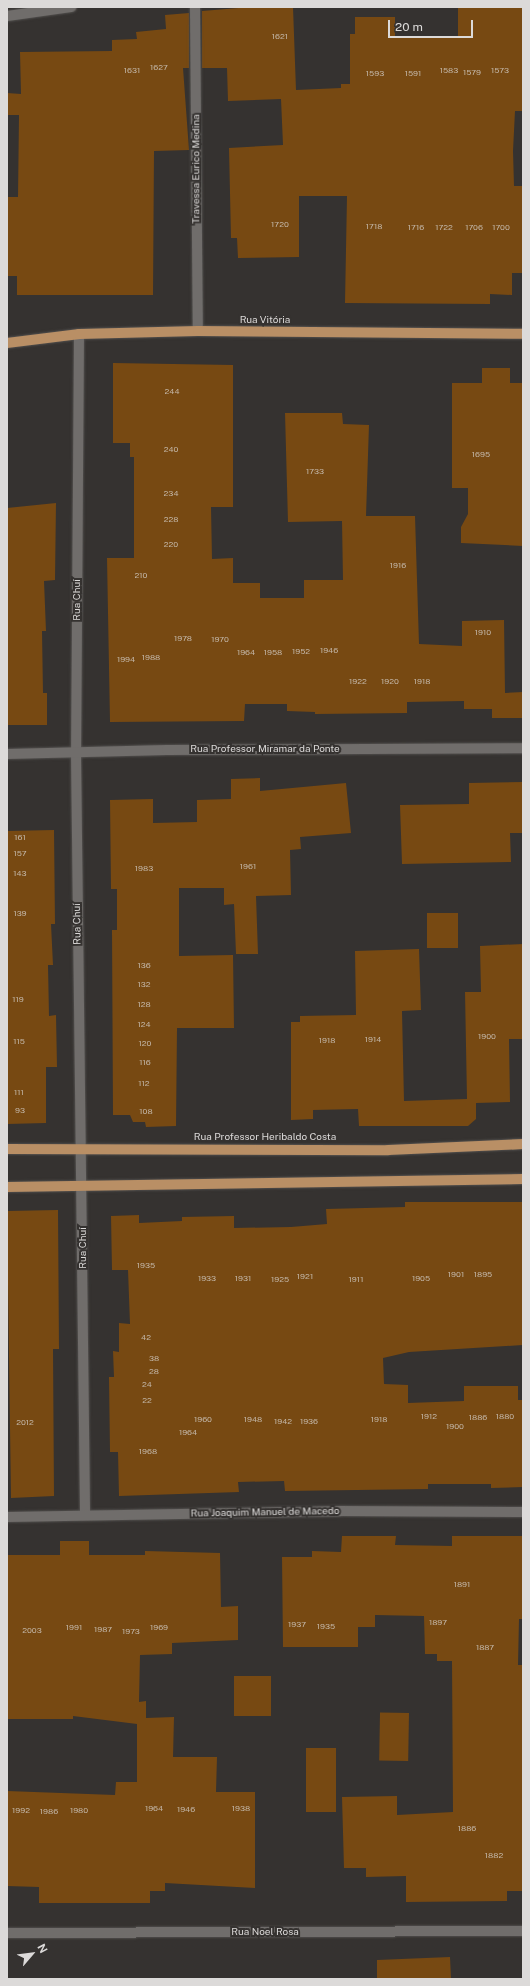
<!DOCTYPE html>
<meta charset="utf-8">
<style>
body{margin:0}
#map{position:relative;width:530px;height:1986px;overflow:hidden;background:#353230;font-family:"Public Sans",sans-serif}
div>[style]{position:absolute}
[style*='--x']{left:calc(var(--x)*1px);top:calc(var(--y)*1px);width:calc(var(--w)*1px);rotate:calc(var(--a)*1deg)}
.building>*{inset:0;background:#774912;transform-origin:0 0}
.roads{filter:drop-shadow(0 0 1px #52504e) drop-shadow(0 0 1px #52504e)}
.street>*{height:10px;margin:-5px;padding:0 5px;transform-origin:5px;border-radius:5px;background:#706d6b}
.primary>*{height:10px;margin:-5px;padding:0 5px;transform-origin:5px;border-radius:5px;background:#b98f65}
span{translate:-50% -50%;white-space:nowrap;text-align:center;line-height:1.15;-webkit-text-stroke:4px #353230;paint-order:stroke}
.number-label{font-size:8px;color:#c3b6a7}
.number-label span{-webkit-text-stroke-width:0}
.street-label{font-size:10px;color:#dcdad9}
.frame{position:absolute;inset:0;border:8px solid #dcdad9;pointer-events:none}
.north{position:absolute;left:12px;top:1934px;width:40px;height:40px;-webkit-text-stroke:3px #353230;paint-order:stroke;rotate:62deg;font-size:11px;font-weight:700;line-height:16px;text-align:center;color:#dcdad9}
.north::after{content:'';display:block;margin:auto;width:14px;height:18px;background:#dcdad9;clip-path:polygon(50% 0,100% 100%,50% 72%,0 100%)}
.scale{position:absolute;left:388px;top:20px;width:85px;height:18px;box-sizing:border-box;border:2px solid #dcdad9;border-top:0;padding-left:5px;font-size:12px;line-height:14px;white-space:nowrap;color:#dcdad9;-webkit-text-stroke:3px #353230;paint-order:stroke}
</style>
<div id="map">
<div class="building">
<div style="clip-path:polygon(251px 7px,293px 7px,296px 90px,341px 88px,341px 84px,350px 84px,350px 34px,355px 34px,355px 17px,395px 17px,395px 37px,458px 37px,458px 7px,523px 7px,523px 111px,515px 111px,513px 151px,514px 186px,523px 186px,523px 273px,512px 273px,512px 295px,490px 294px,490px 304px,345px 303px,347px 196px,299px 196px,299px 257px,238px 258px,237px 238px,231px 238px,229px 148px,283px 145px,281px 99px,228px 101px,227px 68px,202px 68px,202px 11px)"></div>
<div style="clip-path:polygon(189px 13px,189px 68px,183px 68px,189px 150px,154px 151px,153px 295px,17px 295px,17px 276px,7px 276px,7px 197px,18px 197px,19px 115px,7px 115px,7px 93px,21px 94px,20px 52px,112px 51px,112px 40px,137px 39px,136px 32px,166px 29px,165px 15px)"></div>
<div style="clip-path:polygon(113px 363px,233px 365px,233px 507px,211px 507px,212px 559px,233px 558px,233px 583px,260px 583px,260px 598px,304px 598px,304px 580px,343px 580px,342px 521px,288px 522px,285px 413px,342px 413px,343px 424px,369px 425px,366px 516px,415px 516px,419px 644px,462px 646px,462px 621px,504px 620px,505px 693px,523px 692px,523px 718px,492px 718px,492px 709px,464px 709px,464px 701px,407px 702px,407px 713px,315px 714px,315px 712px,287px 711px,287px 704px,245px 704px,244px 721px,110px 722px,107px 558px,134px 558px,134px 457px,130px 457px,130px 443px,113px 443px)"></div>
<div style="clip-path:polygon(482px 368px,510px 368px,510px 383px,523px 383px,523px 546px,461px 543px,461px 527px,468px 514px,468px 488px,452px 488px,452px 383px,482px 383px)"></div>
<div style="clip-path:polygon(56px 503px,55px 580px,44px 581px,46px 631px,42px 631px,43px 693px,47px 693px,47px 725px,7px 725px,7px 508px)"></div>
<div style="clip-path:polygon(260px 778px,260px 791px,346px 783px,351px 833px,300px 837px,301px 849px,290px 850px,291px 895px,256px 896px,258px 954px,236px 954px,234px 904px,224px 905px,224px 888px,179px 888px,179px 956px,233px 955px,234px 1028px,177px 1028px,176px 1126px,146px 1127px,145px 1122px,133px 1122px,130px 1115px,113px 1115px,112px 930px,117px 930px,117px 889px,111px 889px,110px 800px,153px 799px,153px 823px,197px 822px,197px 800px,231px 799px,231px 779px)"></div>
<div style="clip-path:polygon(523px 782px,523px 833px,510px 833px,511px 862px,402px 864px,400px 805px,469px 804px,469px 783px)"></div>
<div style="clip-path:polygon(54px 830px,55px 924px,51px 924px,53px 965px,48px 965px,49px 1016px,56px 1015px,57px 1067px,46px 1067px,46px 1123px,7px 1124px,7px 831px)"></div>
<div style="left:427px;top:913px;width:31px;height:35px"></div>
<div style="clip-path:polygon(523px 944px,523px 1039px,509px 1039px,510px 1102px,476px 1103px,476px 1119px,468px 1126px,359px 1126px,358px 1109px,313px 1110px,313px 1119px,291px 1120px,291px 1022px,300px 1022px,300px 1016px,356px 1015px,355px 951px,419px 949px,421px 1010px,402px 1011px,404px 1101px,467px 1099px,465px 992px,481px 992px,480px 946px)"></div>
<div style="clip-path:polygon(405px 1202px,523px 1202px,523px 1345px,409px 1352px,383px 1358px,384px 1384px,408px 1385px,408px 1403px,464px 1401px,464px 1386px,518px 1386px,518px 1400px,523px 1400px,523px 1487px,491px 1488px,491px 1484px,428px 1484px,428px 1489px,285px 1491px,284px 1481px,238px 1482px,239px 1492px,119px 1496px,118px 1452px,110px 1452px,109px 1377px,114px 1377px,113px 1351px,119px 1352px,119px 1323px,130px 1324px,128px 1270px,112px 1270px,111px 1216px,139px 1215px,139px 1223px,182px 1221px,182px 1217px,234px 1216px,234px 1228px,291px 1227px,327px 1224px,326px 1209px,405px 1207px)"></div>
<div style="clip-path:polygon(58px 1210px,59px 1349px,53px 1349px,54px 1496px,11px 1498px,7px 1211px)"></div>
<div style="clip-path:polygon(342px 1536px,396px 1536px,395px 1545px,452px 1546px,452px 1536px,523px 1536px,523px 1619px,519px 1619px,518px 1665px,523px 1665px,523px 1891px,507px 1891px,507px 1901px,406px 1902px,406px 1876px,366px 1877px,366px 1868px,344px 1868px,342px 1797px,397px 1796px,397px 1815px,453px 1812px,452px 1661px,437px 1661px,437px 1654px,425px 1654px,424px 1616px,375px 1615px,375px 1627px,358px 1627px,358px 1647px,283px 1647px,282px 1557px,312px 1557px,312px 1551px,341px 1552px)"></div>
<div style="clip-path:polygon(60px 1541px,89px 1541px,89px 1555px,145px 1555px,145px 1551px,220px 1553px,221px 1607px,238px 1606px,238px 1640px,172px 1643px,172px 1654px,140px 1655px,139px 1702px,146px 1701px,146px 1718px,174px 1717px,173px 1757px,217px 1757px,216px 1792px,255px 1792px,255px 1888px,165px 1883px,165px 1891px,150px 1891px,150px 1903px,39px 1903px,39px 1887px,7px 1886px,7px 1791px,115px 1795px,116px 1782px,137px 1782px,137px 1724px,73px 1716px,73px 1719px,7px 1719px,7px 1555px,60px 1555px)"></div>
<div style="left:234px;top:1676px;width:37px;height:40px"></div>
<div style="left:409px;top:1713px;width:48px;height:29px;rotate:91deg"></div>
<div style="left:306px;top:1748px;width:30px;height:64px"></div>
<div style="clip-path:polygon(450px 1957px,451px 1979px,377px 1979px,377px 1960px)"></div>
</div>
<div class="roads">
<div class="street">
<div style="--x:195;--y:7;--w:324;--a:89.5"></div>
<div style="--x:7;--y:16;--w:65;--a:-8"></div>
<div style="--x:79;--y:334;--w:418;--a:90.4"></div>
<div style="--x:76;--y:752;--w:762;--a:89.32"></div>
<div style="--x:7;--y:754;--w:160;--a:-1.4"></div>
<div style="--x:167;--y:750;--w:356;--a:-0.3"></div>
<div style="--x:7;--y:1517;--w:333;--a:-1"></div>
<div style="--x:340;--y:1511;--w:183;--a:0.3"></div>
<div style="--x:7;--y:1933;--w:516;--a:-0.22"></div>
</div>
<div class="primary">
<div style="--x:7;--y:343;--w:73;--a:-7.1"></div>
<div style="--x:79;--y:334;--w:119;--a:-1.4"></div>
<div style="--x:198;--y:331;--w:325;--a:0.5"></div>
<div style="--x:7;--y:1149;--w:381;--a:0.2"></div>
<div style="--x:388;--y:1150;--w:135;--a:-2.5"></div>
<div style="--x:7;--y:1187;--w:516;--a:-0.89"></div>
</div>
</div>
<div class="number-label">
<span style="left:280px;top:37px">1621</span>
<span style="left:159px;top:68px">1627</span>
<span style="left:132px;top:71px">1631</span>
<span style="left:449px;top:71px">1583</span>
<span style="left:500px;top:71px">1573</span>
<span style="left:472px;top:73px">1579</span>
<span style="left:375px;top:74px">1593</span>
<span style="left:413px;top:74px">1591</span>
<span style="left:280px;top:225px">1720</span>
<span style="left:374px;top:227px">1718</span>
<span style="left:416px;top:228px">1716</span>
<span style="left:444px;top:228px">1722</span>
<span style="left:474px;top:228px">1706</span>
<span style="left:501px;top:228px">1700</span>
<span style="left:172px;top:392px">244</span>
<span style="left:171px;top:450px">240</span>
<span style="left:481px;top:455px">1695</span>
<span style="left:315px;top:472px">1733</span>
<span style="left:171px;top:494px">234</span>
<span style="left:171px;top:520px">228</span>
<span style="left:171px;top:545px">220</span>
<span style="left:398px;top:566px">1916</span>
<span style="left:141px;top:576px">210</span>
<span style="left:483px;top:633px">1910</span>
<span style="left:183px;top:639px">1978</span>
<span style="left:220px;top:640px">1970</span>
<span style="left:329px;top:651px">1946</span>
<span style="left:301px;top:652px">1952</span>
<span style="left:246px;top:653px">1964</span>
<span style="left:273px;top:653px">1958</span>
<span style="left:151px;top:658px">1988</span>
<span style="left:126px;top:660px">1994</span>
<span style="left:358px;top:682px">1922</span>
<span style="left:390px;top:682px">1920</span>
<span style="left:422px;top:682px">1918</span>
<span style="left:20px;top:838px">161</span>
<span style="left:20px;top:854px">157</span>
<span style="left:248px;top:867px">1961</span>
<span style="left:144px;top:869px">1983</span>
<span style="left:20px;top:874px">143</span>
<span style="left:20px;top:914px">139</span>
<span style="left:144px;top:966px">136</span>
<span style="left:144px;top:985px">132</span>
<span style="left:18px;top:1000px">119</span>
<span style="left:144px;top:1005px">128</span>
<span style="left:144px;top:1025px">124</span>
<span style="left:487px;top:1037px">1900</span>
<span style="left:373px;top:1040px">1914</span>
<span style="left:327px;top:1041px">1918</span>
<span style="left:19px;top:1042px">115</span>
<span style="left:145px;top:1044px">120</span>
<span style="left:145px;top:1063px">116</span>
<span style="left:144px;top:1084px">112</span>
<span style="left:19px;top:1093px">111</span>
<span style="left:20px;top:1111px">93</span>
<span style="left:146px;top:1112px">108</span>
<span style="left:146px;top:1266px">1935</span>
<span style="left:456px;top:1275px">1901</span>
<span style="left:483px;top:1275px">1895</span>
<span style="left:305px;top:1277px">1921</span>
<span style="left:207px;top:1279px">1933</span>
<span style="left:243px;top:1279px">1931</span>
<span style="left:421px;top:1279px">1905</span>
<span style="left:280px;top:1280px">1925</span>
<span style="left:356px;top:1280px">1911</span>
<span style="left:146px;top:1338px">42</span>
<span style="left:154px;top:1359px">38</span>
<span style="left:154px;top:1372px">28</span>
<span style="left:147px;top:1385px">24</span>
<span style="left:147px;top:1401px">22</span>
<span style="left:429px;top:1417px">1912</span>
<span style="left:505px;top:1417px">1880</span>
<span style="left:478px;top:1418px">1886</span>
<span style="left:203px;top:1420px">1960</span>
<span style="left:253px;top:1420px">1948</span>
<span style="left:379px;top:1420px">1918</span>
<span style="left:283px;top:1422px">1942</span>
<span style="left:309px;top:1422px">1936</span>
<span style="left:25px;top:1423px">2012</span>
<span style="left:455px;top:1427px">1900</span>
<span style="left:188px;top:1433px">1964</span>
<span style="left:148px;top:1452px">1968</span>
<span style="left:462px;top:1585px">1891</span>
<span style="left:438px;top:1623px">1897</span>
<span style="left:297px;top:1625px">1937</span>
<span style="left:326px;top:1627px">1935</span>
<span style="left:74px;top:1628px">1991</span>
<span style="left:159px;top:1628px">1969</span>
<span style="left:103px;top:1630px">1987</span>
<span style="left:32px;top:1631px">2003</span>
<span style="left:131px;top:1632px">1973</span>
<span style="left:485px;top:1648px">1887</span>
<span style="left:154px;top:1809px">1964</span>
<span style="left:241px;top:1809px">1938</span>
<span style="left:186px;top:1810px">1946</span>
<span style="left:21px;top:1811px">1992</span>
<span style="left:79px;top:1811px">1980</span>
<span style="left:49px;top:1812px">1986</span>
<span style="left:467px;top:1829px">1886</span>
<span style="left:494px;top:1856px">1882</span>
</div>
<div class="street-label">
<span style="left:196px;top:169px;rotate:-90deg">Travessa Eurico Medina</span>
<span style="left:265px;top:320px">Rua Vitória</span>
<span style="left:77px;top:600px;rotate:-90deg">Rua Chuí</span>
<span style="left:265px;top:749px">Rua Professor Miramar da Ponte</span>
<span style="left:77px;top:924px;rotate:-91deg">Rua Chuí</span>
<span style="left:265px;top:1137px">Rua Professor Heribaldo Costa</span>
<span style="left:83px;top:1248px;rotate:-90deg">Rua Chuí</span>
<span style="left:265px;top:1512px;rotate:-1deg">Rua Joaquim Manuel de Macedo</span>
<span style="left:265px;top:1932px">Rua Noel Rosa</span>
</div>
<div class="frame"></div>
<div class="north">N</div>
<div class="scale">20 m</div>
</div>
